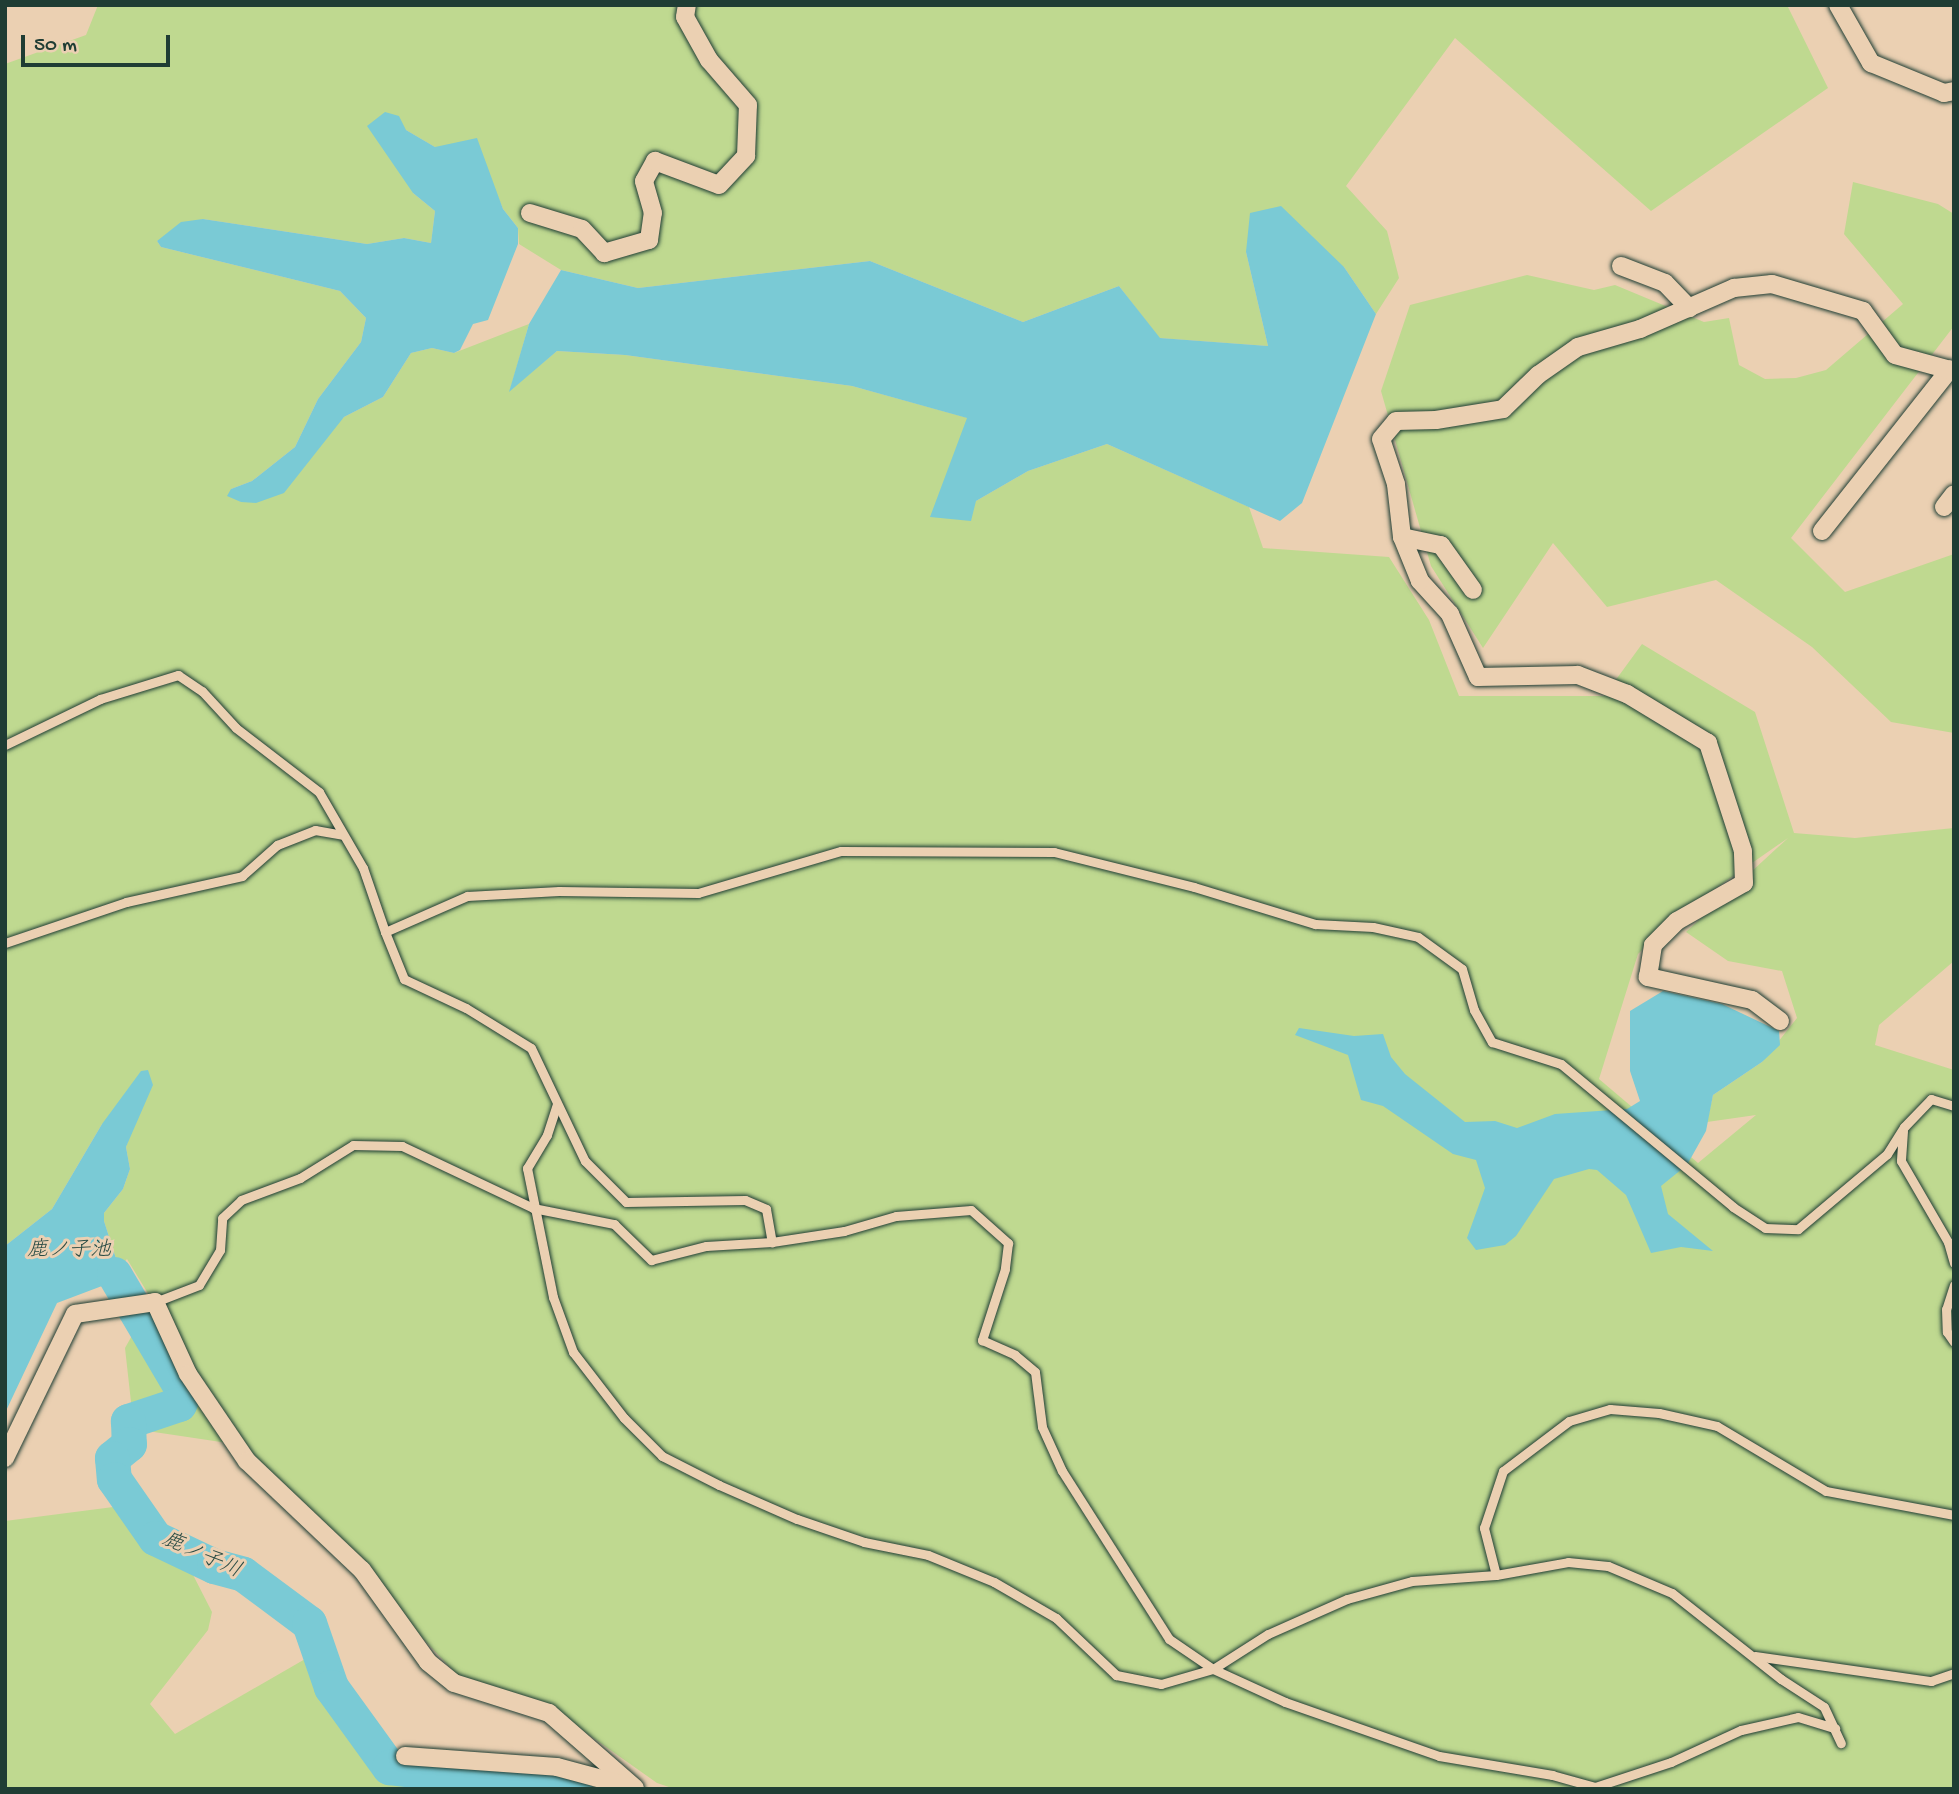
<!DOCTYPE html>
<meta charset="utf-8">
<style>
body{margin:0}
#map{position:relative;width:1959px;height:1794px;overflow:hidden;background:#ebd0b2;font-family:"Gochi Hand","Klee One",sans-serif}
div>[style]{position:absolute}
[style*='--x']{left:calc(var(--x)*1px);top:calc(var(--y)*1px);width:calc(var(--w)*1px);rotate:calc(var(--a)*1deg)}
.green>*{inset:0;background:#bfd990}
.water>*{inset:0;background:#7acad5}
.river>*{height:35px;margin:-17.5px;padding:0 17.5px;transform-origin:17.5px;border-radius:17.5px;background:#7acad5}
.roads{filter:drop-shadow(0 0 2px #1f3d34) drop-shadow(0 0 2px #1f3d34)}
.service>*{height:9px;margin:-4.5px;padding:0 4.5px;transform-origin:4.5px;border-radius:4.5px;background:#ebd0b2}
.minor>*{height:18px;margin:-9px;padding:0 9px;transform-origin:9px;border-radius:9px;background:#ebd0b2}
span{translate:-50% -50%;white-space:nowrap;text-align:center;line-height:1.15;-webkit-text-stroke:6px #ebd0b2;paint-order:stroke}
.water-label{font-size:21px;color:#284b44;font-style:italic}
.frame{position:absolute;inset:0;border:7px solid #1f3d34;pointer-events:none}
.scale{position:absolute;left:21px;top:35px;width:149px;height:32px;box-sizing:border-box;border:4px solid #1f3d34;border-top:0;padding-left:9px;font-size:21px;line-height:24px;white-space:nowrap;color:#1f3d34;-webkit-text-stroke:5px #ebd0b2;paint-order:stroke}
</style>
<div id="map">
<div class="green">
<div style="clip-path:polygon(evenodd,98px 5px,1787px 5px,1828px 88px,1651px 211px,1455px 38px,1346px 186px,1387px 231px,1399px 278px,1376px 314px,1344px 267px,1246px 252px,1268px 346px,1159px 338px,1119px 286px,1023px 322px,870px 261px,638px 288px,561px 270px,519px 244px,518px 228px,503px 209px,491px 180px,406px 130px,413px 193px,435px 211px,431px 243px,404px 238px,367px 244px,203px 219px,157px 241px,161px 247px,340px 291px,366px 318px,361px 342px,318px 399px,295px 447px,252px 481px,231px 489px,241px 502px,344px 417px,383px 397px,411px 353px,432px 348px,454px 353px,529px 324px,510px 390px,557px 351px,625px 355px,852px 386px,968px 418px,931px 517px,976px 501px,1028px 471px,1107px 444px,1249px 507px,1263px 548px,1389px 557px,1429px 620px,1459px 696px,1604px 696px,1642px 644px,1755px 712px,1794px 833px,1855px 838px,1954px 828px,1954px 961px,1879px 1025px,1875px 1045px,1954px 1070px,1954px 1789px,675px 1789px,657px 1783px,541px 1701px,460px 1678px,241px 1445px,134px 1429px,125px 1348px,152px 1300px,127px 1259px,119px 1268px,104px 1221px,104px 1213px,123px 1189px,130px 1169px,126px 1147px,136px 1118px,102px 1124px,52px 1209px,5px 1246px,5px 64px,86px 35px,98px 5px,1788px 838px,1686px 932px,1728px 961px,1782px 971px,1797px 1018px,1762px 1062px,1713px 1095px,1707px 1122px,1756px 1115px,1698px 1163px,1599px 1079px,1638px 954px,1676px 916px,1788px 838px)"></div>
<div style="clip-path:polygon(1853px 182px,1938px 204px,1954px 214px,1954px 326px,1791px 538px,1845px 592px,1954px 554px,1954px 733px,1891px 722px,1812px 647px,1716px 580px,1607px 607px,1553px 543px,1483px 648px,1431px 566px,1381px 391px,1410px 305px,1527px 275px,1594px 290px,1615px 285px,1704px 322px,1729px 318px,1739px 365px,1765px 379px,1796px 378px,1826px 370px,1903px 304px,1844px 234px)"></div>
<div style="clip-path:polygon(121px 1506px,190px 1569px,212px 1612px,208px 1630px,150px 1704px,175px 1734px,319px 1651px,402px 1774px,481px 1789px,5px 1789px,5px 1521px)"></div>
</div>
<div class="water">
<div style="clip-path:polygon(385px 112px,399px 116px,406px 130px,435px 147px,477px 138px,503px 209px,518px 228px,518px 244px,488px 320px,473px 324px,460px 350px,454px 353px,432px 348px,411px 353px,383px 397px,344px 417px,284px 493px,256px 503px,241px 502px,227px 496px,231px 489px,252px 481px,295px 447px,318px 399px,361px 342px,366px 318px,340px 291px,161px 247px,157px 241px,181px 222px,203px 219px,367px 244px,404px 238px,431px 243px,435px 211px,413px 193px,367px 126px)"></div>
<div style="clip-path:polygon(1281px 206px,1344px 267px,1376px 314px,1302px 503px,1280px 521px,1107px 444px,1028px 471px,976px 501px,971px 521px,930px 517px,967px 418px,852px 386px,625px 355px,557px 351px,509px 392px,529px 324px,561px 270px,638px 288px,870px 261px,1023px 322px,1119px 286px,1160px 338px,1268px 346px,1246px 252px,1250px 213px)"></div>
<div style="clip-path:polygon(1663px 991px,1722px 1004px,1779px 1031px,1780px 1045px,1762px 1062px,1713px 1095px,1706px 1131px,1687px 1165px,1661px 1186px,1668px 1214px,1713px 1251px,1681px 1247px,1651px 1253px,1626px 1195px,1597px 1170px,1589px 1169px,1554px 1179px,1516px 1236px,1505px 1245px,1476px 1250px,1467px 1238px,1485px 1188px,1476px 1160px,1453px 1154px,1383px 1106px,1361px 1100px,1348px 1055px,1295px 1035px,1299px 1028px,1354px 1036px,1383px 1034px,1391px 1057px,1405px 1074px,1465px 1122px,1495px 1121px,1517px 1128px,1555px 1114px,1627px 1109px,1640px 1101px,1630px 1071px,1630px 1011px)"></div>
<div style="clip-path:polygon(148px 1070px,153px 1085px,126px 1147px,130px 1169px,123px 1189px,104px 1213px,104px 1221px,119px 1268px,130px 1277px,142px 1311px,128px 1323px,102px 1286px,57px 1303px,5px 1413px,5px 1246px,52px 1209px,102px 1124px,141px 1071px)"></div>
</div>
<div class="river">
<div style="--x:114;--y:1274;--w:138;--a:59.5"></div>
<div style="--x:184;--y:1393;--w:12;--a:114"></div>
<div style="--x:179;--y:1404;--w:54;--a:161.6"></div>
<div style="--x:128;--y:1421;--w:23;--a:88"></div>
<div style="--x:129;--y:1444;--w:22;--a:141"></div>
<div style="--x:112;--y:1458;--w:21;--a:85"></div>
<div style="--x:114;--y:1479;--w:72;--a:55.2"></div>
<div style="--x:155;--y:1538;--w:65;--a:25.4"></div>
<div style="--x:214;--y:1566;--w:30;--a:15"></div>
<div style="--x:243;--y:1574;--w:82;--a:36.6"></div>
<div style="--x:309;--y:1623;--w:68;--a:71"></div>
<div style="--x:331;--y:1687;--w:99;--a:54.1"></div>
<div style="--x:389;--y:1767;--w:187;--a:6.7"></div>
</div>
<div class="roads">
<div class="service">
<div style="--x:5;--y:745;--w:106;--a:-25.8"></div>
<div style="--x:100;--y:699;--w:82;--a:-17.1"></div>
<div style="--x:178;--y:675;--w:29;--a:34"></div>
<div style="--x:202;--y:691;--w:50;--a:47.4"></div>
<div style="--x:236;--y:728;--w:105;--a:37.6"></div>
<div style="--x:319;--y:792;--w:88;--a:59.9"></div>
<div style="--x:363;--y:868;--w:68;--a:71"></div>
<div style="--x:385;--y:932;--w:90;--a:-23.7"></div>
<div style="--x:467;--y:896;--w:92;--a:-3.1"></div>
<div style="--x:559;--y:891;--w:139;--a:0.8"></div>
<div style="--x:698;--y:893;--w:149;--a:-16.4"></div>
<div style="--x:841;--y:851;--w:213;--a:0.3"></div>
<div style="--x:1054;--y:852;--w:144;--a:14"></div>
<div style="--x:1194;--y:887;--w:127;--a:17"></div>
<div style="--x:1315;--y:924;--w:58;--a:3"></div>
<div style="--x:1373;--y:927;--w:46;--a:12.5"></div>
<div style="--x:1418;--y:937;--w:54;--a:36"></div>
<div style="--x:1462;--y:969;--w:43;--a:73.7"></div>
<div style="--x:1474;--y:1010;--w:37;--a:61"></div>
<div style="--x:1492;--y:1042;--w:72;--a:17.7"></div>
<div style="--x:1561;--y:1064;--w:224;--a:39.7"></div>
<div style="--x:1733;--y:1207;--w:38;--a:33"></div>
<div style="--x:1765;--y:1228;--w:33;--a:2"></div>
<div style="--x:1798;--y:1229;--w:116;--a:-40.1"></div>
<div style="--x:1887;--y:1154;--w:32;--a:-58"></div>
<div style="--x:1904;--y:1127;--w:39;--a:-46"></div>
<div style="--x:1931;--y:1099;--w:24;--a:17"></div>
<div style="--x:385;--y:932;--w:51;--a:68"></div>
<div style="--x:404;--y:979;--w:68;--a:25.1"></div>
<div style="--x:466;--y:1008;--w:76;--a:31.6"></div>
<div style="--x:531;--y:1048;--w:125;--a:64.5"></div>
<div style="--x:585;--y:1161;--w:58;--a:45"></div>
<div style="--x:626;--y:1202;--w:119;--a:-1"></div>
<div style="--x:745;--y:1200;--w:23;--a:23"></div>
<div style="--x:766;--y:1209;--w:34;--a:80"></div>
<div style="--x:772;--y:1242;--w:73;--a:-8.7"></div>
<div style="--x:844;--y:1231;--w:54;--a:-16.1"></div>
<div style="--x:896;--y:1216;--w:75;--a:-4.6"></div>
<div style="--x:971;--y:1210;--w:50;--a:41.7"></div>
<div style="--x:1008;--y:1243;--w:26;--a:97"></div>
<div style="--x:1005;--y:1269;--w:75;--a:107.9"></div>
<div style="--x:982;--y:1340;--w:36;--a:24"></div>
<div style="--x:1015;--y:1355;--w:26;--a:40"></div>
<div style="--x:1035;--y:1372;--w:55;--a:82.7"></div>
<div style="--x:1042;--y:1427;--w:48;--a:65.6"></div>
<div style="--x:1062;--y:1471;--w:199;--a:57.5"></div>
<div style="--x:1169;--y:1639;--w:53;--a:34.3"></div>
<div style="--x:1213;--y:1669;--w:79;--a:24.6"></div>
<div style="--x:1285;--y:1702;--w:163;--a:19.3"></div>
<div style="--x:1439;--y:1756;--w:115;--a:9.5"></div>
<div style="--x:1552;--y:1775;--w:45;--a:15.6"></div>
<div style="--x:1595;--y:1787;--w:80;--a:-18.2"></div>
<div style="--x:1671;--y:1762;--w:77;--a:-24.6"></div>
<div style="--x:1741;--y:1730;--w:58;--a:-12.8"></div>
<div style="--x:1798;--y:1717;--w:39;--a:17"></div>
<div style="--x:5;--y:943;--w:128;--a:-18.7"></div>
<div style="--x:126;--y:902;--w:119;--a:-12.6"></div>
<div style="--x:242;--y:876;--w:47;--a:-41.5"></div>
<div style="--x:277;--y:845;--w:41;--a:-21.5"></div>
<div style="--x:315;--y:830;--w:28;--a:10"></div>
<div style="--x:557;--y:1104;--w:33;--a:108"></div>
<div style="--x:547;--y:1135;--w:39;--a:121"></div>
<div style="--x:527;--y:1168;--w:132;--a:78.6"></div>
<div style="--x:553;--y:1297;--w:59;--a:70"></div>
<div style="--x:573;--y:1352;--w:83;--a:52.3"></div>
<div style="--x:624;--y:1418;--w:54;--a:45"></div>
<div style="--x:662;--y:1456;--w:64;--a:27"></div>
<div style="--x:719;--y:1485;--w:85;--a:23.6"></div>
<div style="--x:797;--y:1519;--w:71;--a:18.9"></div>
<div style="--x:864;--y:1542;--w:65;--a:11.5"></div>
<div style="--x:928;--y:1555;--w:71;--a:22.2"></div>
<div style="--x:994;--y:1582;--w:72;--a:30.1"></div>
<div style="--x:1056;--y:1618;--w:83;--a:43.5"></div>
<div style="--x:1116;--y:1675;--w:46;--a:11.3"></div>
<div style="--x:1161;--y:1684;--w:54;--a:-16.1"></div>
<div style="--x:1213;--y:1669;--w:65;--a:-32.5"></div>
<div style="--x:1268;--y:1634;--w:86;--a:-23.9"></div>
<div style="--x:1347;--y:1599;--w:67;--a:-15.5"></div>
<div style="--x:1412;--y:1581;--w:84;--a:-4.1"></div>
<div style="--x:1496;--y:1575;--w:73;--a:-10.2"></div>
<div style="--x:1568;--y:1562;--w:40;--a:5.7"></div>
<div style="--x:1608;--y:1566;--w:69;--a:22.9"></div>
<div style="--x:1672;--y:1593;--w:139;--a:38.3"></div>
<div style="--x:1781;--y:1679;--w:51;--a:33.1"></div>
<div style="--x:1824;--y:1707;--w:40;--a:65"></div>
<div style="--x:1903;--y:1131;--w:30;--a:94"></div>
<div style="--x:1901;--y:1161;--w:94;--a:59.9"></div>
<div style="--x:1948;--y:1242;--w:22;--a:74"></div>
<div style="--x:1954;--y:1285;--w:25;--a:108"></div>
<div style="--x:1946;--y:1309;--w:23;--a:88"></div>
<div style="--x:1947;--y:1332;--w:12;--a:55"></div>
<div style="--x:155;--y:1302;--w:47;--a:-21.1"></div>
<div style="--x:199;--y:1285;--w:41;--a:-59"></div>
<div style="--x:220;--y:1250;--w:32;--a:-86"></div>
<div style="--x:222;--y:1218;--w:26;--a:-43"></div>
<div style="--x:241;--y:1200;--w:63;--a:-20.4"></div>
<div style="--x:300;--y:1178;--w:62;--a:-31.9"></div>
<div style="--x:353;--y:1145;--w:49;--a:1.2"></div>
<div style="--x:402;--y:1146;--w:145;--a:25.3"></div>
<div style="--x:533;--y:1208;--w:83;--a:11.2"></div>
<div style="--x:614;--y:1224;--w:52;--a:44.2"></div>
<div style="--x:651;--y:1260;--w:57;--a:-14.3"></div>
<div style="--x:706;--y:1246;--w:66;--a:-3.5"></div>
<div style="--x:1496;--y:1575;--w:49;--a:-104.3"></div>
<div style="--x:1484;--y:1528;--w:60;--a:-71.6"></div>
<div style="--x:1503;--y:1471;--w:83;--a:-37.1"></div>
<div style="--x:1569;--y:1421;--w:43;--a:-16.3"></div>
<div style="--x:1610;--y:1409;--w:49;--a:4.7"></div>
<div style="--x:1659;--y:1413;--w:59;--a:12.6"></div>
<div style="--x:1717;--y:1426;--w:127;--a:30.8"></div>
<div style="--x:1826;--y:1491;--w:130;--a:10.6"></div>
<div style="--x:1755;--y:1656;--w:178;--a:8.1"></div>
<div style="--x:1931;--y:1681;--w:24;--a:-19"></div>
</div>
<div class="minor">
<div style="--x:1838;--y:5;--w:67;--a:60.4"></div>
<div style="--x:1871;--y:63;--w:79;--a:22.3"></div>
<div style="--x:1944;--y:93;--w:10;--a:-11"></div>
<div style="--x:530;--y:213;--w:54;--a:17.1"></div>
<div style="--x:582;--y:229;--w:33;--a:47"></div>
<div style="--x:604;--y:253;--w:47;--a:-16.1"></div>
<div style="--x:649;--y:240;--w:27;--a:-82"></div>
<div style="--x:653;--y:213;--w:33;--a:-106"></div>
<div style="--x:644;--y:181;--w:23;--a:-61"></div>
<div style="--x:655;--y:161;--w:68;--a:20.6"></div>
<div style="--x:719;--y:185;--w:40;--a:-47"></div>
<div style="--x:746;--y:156;--w:51;--a:-87.8"></div>
<div style="--x:748;--y:105;--w:60;--a:-130.9"></div>
<div style="--x:709;--y:60;--w:49;--a:-119.2"></div>
<div style="--x:685;--y:17;--w:12;--a:-81"></div>
<div style="--x:1621;--y:266;--w:47;--a:21.1"></div>
<div style="--x:1665;--y:283;--w:35;--a:46"></div>
<div style="--x:1944;--y:507;--w:16;--a:-52"></div>
<div style="--x:1822;--y:531;--w:206;--a:-51.7"></div>
<div style="--x:1402;--y:537;--w:40;--a:12"></div>
<div style="--x:1441;--y:545;--w:55;--a:54.6"></div>
<div style="--x:1780;--y:1021;--w:35;--a:-143"></div>
<div style="--x:1752;--y:1000;--w:107;--a:-167.5"></div>
<div style="--x:1648;--y:977;--w:32;--a:-81"></div>
<div style="--x:1653;--y:945;--w:34;--a:-45"></div>
<div style="--x:1677;--y:921;--w:77;--a:-29.6"></div>
<div style="--x:1744;--y:883;--w:32;--a:-92"></div>
<div style="--x:1743;--y:851;--w:114;--a:-108"></div>
<div style="--x:1708;--y:743;--w:95;--a:-148.8"></div>
<div style="--x:1627;--y:694;--w:53;--a:-158.8"></div>
<div style="--x:1578;--y:675;--w:100;--a:178.9"></div>
<div style="--x:1478;--y:677;--w:69;--a:-114"></div>
<div style="--x:1450;--y:614;--w:45;--a:-132.3"></div>
<div style="--x:1420;--y:581;--w:48;--a:-112.2"></div>
<div style="--x:1402;--y:537;--w:53;--a:-96.5"></div>
<div style="--x:1396;--y:484;--w:47;--a:-108.4"></div>
<div style="--x:1381;--y:439;--w:23;--a:-50"></div>
<div style="--x:1396;--y:421;--w:40;--a:-1.4"></div>
<div style="--x:1436;--y:420;--w:68;--a:-9.3"></div>
<div style="--x:1503;--y:409;--w:49;--a:-44.2"></div>
<div style="--x:1538;--y:375;--w:49;--a:-35"></div>
<div style="--x:1578;--y:347;--w:65;--a:-16.2"></div>
<div style="--x:1640;--y:329;--w:103;--a:-23.6"></div>
<div style="--x:1734;--y:288;--w:38;--a:-6"></div>
<div style="--x:1772;--y:284;--w:95;--a:16.5"></div>
<div style="--x:1863;--y:311;--w:54;--a:54"></div>
<div style="--x:1895;--y:355;--w:61;--a:15.2"></div>
<div style="--x:5;--y:1458;--w:160;--a:-64.1"></div>
<div style="--x:75;--y:1314;--w:81;--a:-8.5"></div>
<div style="--x:155;--y:1302;--w:79;--a:65.4"></div>
<div style="--x:188;--y:1374;--w:105;--a:55.9"></div>
<div style="--x:247;--y:1461;--w:158;--a:43.5"></div>
<div style="--x:362;--y:1570;--w:113;--a:54.3"></div>
<div style="--x:428;--y:1662;--w:33;--a:39"></div>
<div style="--x:454;--y:1683;--w:100;--a:17.5"></div>
<div style="--x:549;--y:1713;--w:114;--a:41.1"></div>
<div style="--x:405;--y:1756;--w:152;--a:4.1"></div>
<div style="--x:557;--y:1767;--w:77;--a:15.1"></div>
</div>
</div>
<div class="water-label">
<span style="left:69px;top:1252px">鹿ノ子池</span>
<span style="left:201px;top:1557px;rotate:24deg">鹿ノ子川</span>
</div>
<div class="frame"></div>
<div class="scale">50 m</div>
</div>
